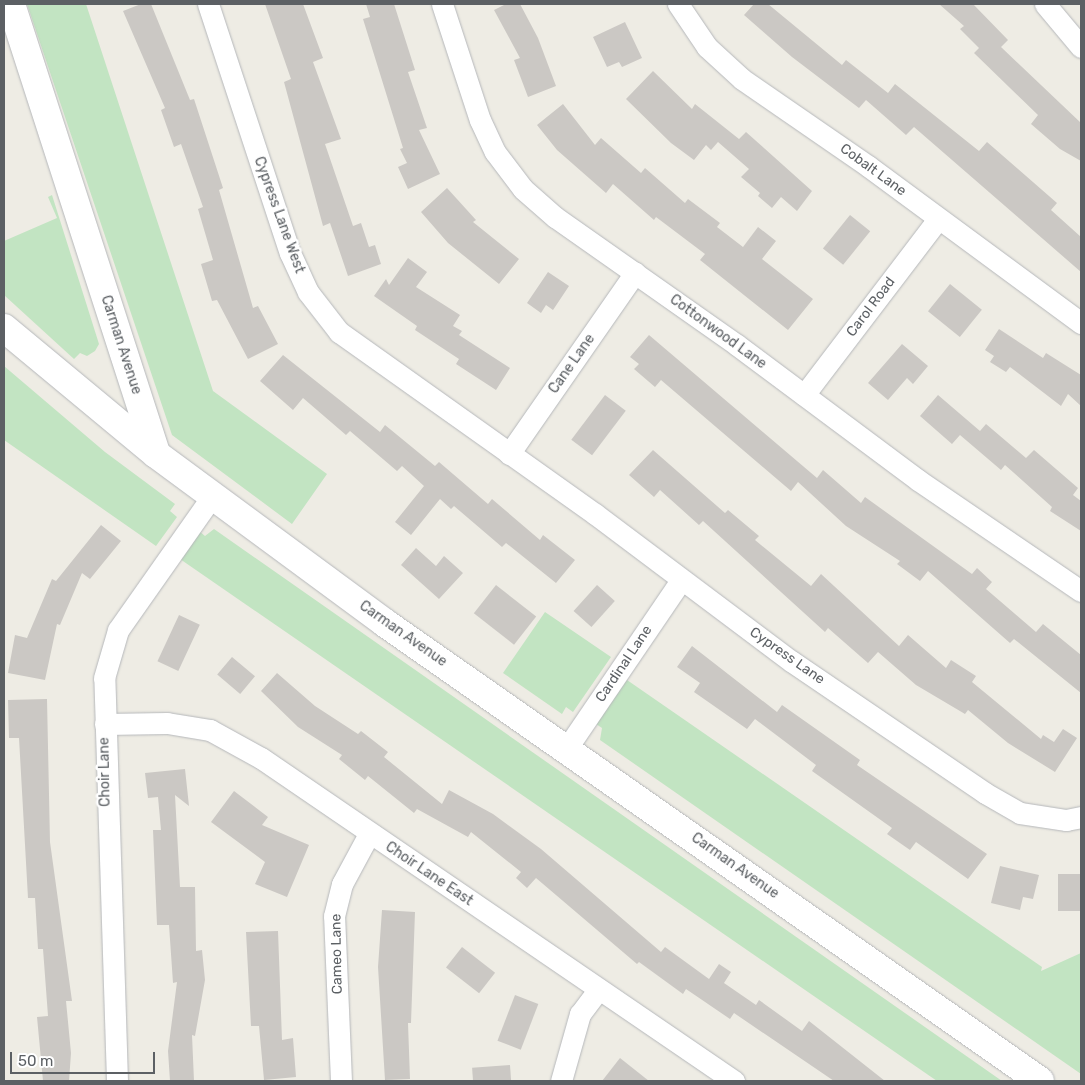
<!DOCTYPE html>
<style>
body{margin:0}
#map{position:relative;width:1085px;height:1085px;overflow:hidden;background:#eeece4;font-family:Rubik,sans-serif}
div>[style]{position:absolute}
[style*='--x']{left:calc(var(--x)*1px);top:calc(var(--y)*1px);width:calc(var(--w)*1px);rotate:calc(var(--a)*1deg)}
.green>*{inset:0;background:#c2e4c2}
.building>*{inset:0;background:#cbc8c4;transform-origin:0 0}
.roads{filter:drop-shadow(0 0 1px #b5b7ba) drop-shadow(0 0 1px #b5b7ba)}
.street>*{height:21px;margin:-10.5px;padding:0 10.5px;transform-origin:10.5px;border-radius:10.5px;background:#fff}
.secondary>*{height:28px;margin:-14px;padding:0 14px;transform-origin:14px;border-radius:14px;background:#fff}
span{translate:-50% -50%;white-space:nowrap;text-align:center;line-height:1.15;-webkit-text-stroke:5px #fff;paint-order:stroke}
.street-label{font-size:14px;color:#5c6064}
.frame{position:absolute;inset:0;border:5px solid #5c6064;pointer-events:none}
.scale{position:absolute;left:10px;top:1052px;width:145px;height:22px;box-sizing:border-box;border:2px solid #5c6064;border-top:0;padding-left:6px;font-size:15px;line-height:18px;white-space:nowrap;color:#5c6064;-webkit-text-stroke:4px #fff;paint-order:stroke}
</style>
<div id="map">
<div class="green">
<div style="clip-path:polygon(27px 4px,86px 4px,213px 391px,327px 474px,292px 524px,172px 435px)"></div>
<div style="clip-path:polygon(52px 195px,99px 344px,95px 351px,87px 356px,80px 353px,74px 359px,4px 295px,4px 241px,57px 218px,48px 197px)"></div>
<div style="clip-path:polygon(4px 366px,105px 452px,175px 504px,170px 511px,177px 517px,156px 546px,4px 440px)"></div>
<div style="clip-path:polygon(214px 529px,1002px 1081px,937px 1081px,180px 559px,199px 531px,205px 536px)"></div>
<div style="clip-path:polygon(545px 612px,611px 657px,573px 712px,566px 707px,562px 714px,503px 673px)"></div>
<div style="clip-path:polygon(627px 680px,1042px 967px,1041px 971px,1081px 953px,1081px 1074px,600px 740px,602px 728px,596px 724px)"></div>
</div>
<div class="building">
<div style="clip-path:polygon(141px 4px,151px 4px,190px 100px,194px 99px,223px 188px,219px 190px,253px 308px,258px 306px,278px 344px,248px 359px,217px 300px,212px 301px,201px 264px,213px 260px,198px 209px,203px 207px,181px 144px,174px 147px,161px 110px,165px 108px,123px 11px)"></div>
<div style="clip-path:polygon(265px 4px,303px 4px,323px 58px,313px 62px,341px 139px,325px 144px,353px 226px,361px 223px,369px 247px,375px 245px,381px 264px,348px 276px,330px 223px,323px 226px,284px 82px,291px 79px)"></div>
<div style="clip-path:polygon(366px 4px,394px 4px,415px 70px,408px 72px,427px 128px,419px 130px,440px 174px,408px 189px,398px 167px,407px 163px,400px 149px,403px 148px,363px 19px,370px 17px)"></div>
<div style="clip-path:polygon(506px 4px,520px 4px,538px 38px,556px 86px,528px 97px,514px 60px,520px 58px,494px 10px)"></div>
<div style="clip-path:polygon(754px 4px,768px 4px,842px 65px,846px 60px,888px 93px,895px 84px,979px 151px,987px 142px,1057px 203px,1051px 210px,1081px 237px,1081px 272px,914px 127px,906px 135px,866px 100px,859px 108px,792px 57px,744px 15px)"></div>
<div style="clip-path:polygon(939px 4px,973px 4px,1008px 40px,1001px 47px,1081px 123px,1081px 161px,1060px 149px,1031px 124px,1038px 115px,974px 53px,979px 48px,960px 29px,964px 26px)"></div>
<div style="clip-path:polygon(625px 22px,642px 58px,622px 67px,619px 62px,607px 67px,593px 37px)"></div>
<div style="clip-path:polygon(653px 71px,692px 109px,695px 104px,739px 139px,746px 132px,812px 191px,797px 211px,781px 197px,772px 208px,758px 196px,760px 193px,741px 177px,749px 169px,718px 142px,711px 150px,706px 145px,694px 160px,671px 143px,626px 99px)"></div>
<div style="clip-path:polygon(563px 104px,595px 145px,601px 138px,641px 173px,645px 168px,685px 203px,688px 199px,720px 223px,717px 227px,743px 247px,758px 227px,776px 241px,762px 259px,813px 299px,788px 330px,700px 260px,705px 254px,656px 217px,654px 220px,613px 184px,606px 193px,557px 150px,537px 125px)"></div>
<div style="clip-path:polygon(447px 188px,476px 220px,473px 222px,519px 259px,499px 284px,448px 243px,421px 212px)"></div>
<div style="left:850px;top:215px;width:26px;height:43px;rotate:39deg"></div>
<div style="clip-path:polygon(408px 258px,427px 272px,416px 287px,460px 315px,453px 326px,462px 331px,459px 335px,510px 368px,496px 390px,456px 364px,459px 359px,415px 330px,417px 326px,374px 296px,386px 279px,389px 285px)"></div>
<div style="clip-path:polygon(548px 272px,569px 286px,553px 310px,546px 305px,541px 313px,527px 303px)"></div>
<div style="left:950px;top:284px;width:41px;height:35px;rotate:39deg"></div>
<div style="clip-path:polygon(999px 329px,1043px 358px,1046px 353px,1081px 375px,1081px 406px,1068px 394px,1061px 406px,1010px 367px,1006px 372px,990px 362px,994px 356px,985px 350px)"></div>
<div style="clip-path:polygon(649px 335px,817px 478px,823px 470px,861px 503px,865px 497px,972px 574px,977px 568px,992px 582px,986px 589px,1036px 632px,1043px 624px,1081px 655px,1081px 693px,1014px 639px,1010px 643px,928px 571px,920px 581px,897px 564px,900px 561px,846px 526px,798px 482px,791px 491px,661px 380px,655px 387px,634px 369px,639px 364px,630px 357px)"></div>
<div style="clip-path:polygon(902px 344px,928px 366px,913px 384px,907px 378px,888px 400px,868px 383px)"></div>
<div style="clip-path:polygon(283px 355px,380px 432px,385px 425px,435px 466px,439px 462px,488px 504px,492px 499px,540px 540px,543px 535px,575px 560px,556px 583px,506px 543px,502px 547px,454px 506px,451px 509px,440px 499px,411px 535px,395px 522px,424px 486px,402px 466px,397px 471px,350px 431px,346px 435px,303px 398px,293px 410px,260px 381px)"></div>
<div style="left:605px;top:395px;width:26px;height:56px;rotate:37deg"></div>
<div style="clip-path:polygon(938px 395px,980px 431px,986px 424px,1026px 458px,1034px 450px,1078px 488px,1073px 495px,1081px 501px,1081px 531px,1050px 511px,1052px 507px,1005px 465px,1001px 470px,960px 435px,952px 444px,920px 416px)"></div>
<div style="clip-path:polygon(653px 450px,725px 513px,728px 510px,759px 536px,755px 540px,811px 586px,821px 574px,899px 646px,908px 635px,946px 668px,951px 660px,976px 676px,972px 682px,1041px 739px,1043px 735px,1054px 742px,1063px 729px,1077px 738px,1055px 772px,1008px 743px,968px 710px,965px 714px,916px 685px,878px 652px,868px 663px,828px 628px,825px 632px,703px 521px,699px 525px,660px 490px,654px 497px,629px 475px)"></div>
<div style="clip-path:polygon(101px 525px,121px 541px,90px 579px,82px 573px,60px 625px,57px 624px,45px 680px,8px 673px,15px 635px,27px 638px,52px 579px,56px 581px)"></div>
<div style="clip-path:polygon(416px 548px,436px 566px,444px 556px,463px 573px,439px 599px,401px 565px)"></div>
<div style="left:496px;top:585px;width:51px;height:36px;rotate:38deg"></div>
<div style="left:597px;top:585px;width:24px;height:35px;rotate:42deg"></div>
<div style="left:179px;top:615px;width:23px;height:51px;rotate:25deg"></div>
<div style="clip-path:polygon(692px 646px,777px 712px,782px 705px,860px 760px,857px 765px,987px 854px,968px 879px,916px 842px,910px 850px,887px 834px,892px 828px,812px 771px,816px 765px,755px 719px,747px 729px,694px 692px,700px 683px,677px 667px)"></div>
<div style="left:232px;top:657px;width:30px;height:23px;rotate:40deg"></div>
<div style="clip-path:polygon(277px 673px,315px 706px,358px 734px,361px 731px,388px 752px,384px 757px,442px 804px,449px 790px,493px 814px,541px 849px,661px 952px,665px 947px,709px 979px,719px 964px,731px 972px,724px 983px,756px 1005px,759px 1000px,802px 1031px,809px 1021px,885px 1081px,834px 1081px,734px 1013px,730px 1019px,686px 989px,683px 994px,639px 962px,637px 964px,536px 878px,527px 888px,516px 878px,521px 872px,471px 832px,468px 837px,417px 809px,414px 813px,368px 776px,365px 780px,339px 759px,342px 755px,298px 727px,261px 691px)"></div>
<div style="clip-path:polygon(47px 699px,50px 842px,72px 1001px,66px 1001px,71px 1053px,69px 1081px,43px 1081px,37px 1017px,48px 1016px,43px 949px,38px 949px,35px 898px,28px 898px,19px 738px,9px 738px,8px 700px)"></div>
<div style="clip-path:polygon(185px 769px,189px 806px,175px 795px,180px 887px,195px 887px,196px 951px,202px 950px,205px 980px,195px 1036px,192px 1035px,194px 1081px,170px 1081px,168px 1051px,177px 982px,173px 983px,169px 925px,157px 925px,153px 830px,161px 830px,158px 797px,148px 798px,145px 773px)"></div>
<div style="clip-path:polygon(234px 791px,268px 817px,262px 825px,309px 845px,287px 897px,255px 884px,265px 862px,211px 822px)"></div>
<div style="clip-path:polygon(1000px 866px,1039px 875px,1033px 899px,1023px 897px,1020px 910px,991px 903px)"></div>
<div style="left:1081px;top:874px;width:37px;height:23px;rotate:90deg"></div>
<div style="clip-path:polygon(382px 910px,415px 912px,411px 1023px,408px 1023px,410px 1079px,385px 1080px,378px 967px)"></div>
<div style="clip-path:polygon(278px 931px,282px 1040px,293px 1038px,296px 1077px,264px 1080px,259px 1026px,251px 1026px,246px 932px)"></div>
<div style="left:462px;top:947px;width:42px;height:26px;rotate:38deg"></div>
<div style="left:515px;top:995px;width:25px;height:49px;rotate:21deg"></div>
<div style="clip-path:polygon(620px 1058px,649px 1081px,602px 1081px)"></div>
<div style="left:510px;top:1065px;width:16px;height:38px;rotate:86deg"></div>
</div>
<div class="roads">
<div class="street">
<div style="--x:208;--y:4;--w:262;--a:71.8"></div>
<div style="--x:290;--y:253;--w:43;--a:65.2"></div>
<div style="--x:308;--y:292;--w:51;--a:52.2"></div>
<div style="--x:339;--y:332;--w:314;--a:35.4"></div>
<div style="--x:595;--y:514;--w:245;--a:36.9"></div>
<div style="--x:791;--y:661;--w:235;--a:34.2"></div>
<div style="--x:985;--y:793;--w:40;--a:29.7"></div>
<div style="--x:1020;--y:813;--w:47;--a:8.7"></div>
<div style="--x:1066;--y:820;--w:15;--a:-11"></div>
<div style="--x:442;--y:4;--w:122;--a:71.9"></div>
<div style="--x:480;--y:120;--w:35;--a:65"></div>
<div style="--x:495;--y:152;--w:46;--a:52.9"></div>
<div style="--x:523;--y:189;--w:43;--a:41.2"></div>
<div style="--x:555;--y:217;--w:223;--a:35.1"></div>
<div style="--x:737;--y:345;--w:226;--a:36.7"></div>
<div style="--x:918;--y:480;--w:197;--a:34.3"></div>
<div style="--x:678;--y:4;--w:52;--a:56"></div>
<div style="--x:707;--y:47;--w:47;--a:42.4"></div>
<div style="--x:742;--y:79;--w:153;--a:34.6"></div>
<div style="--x:868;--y:166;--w:265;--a:36.4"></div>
<div style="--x:1045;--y:4;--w:56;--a:50.1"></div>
<div style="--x:804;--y:395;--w:221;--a:-52.7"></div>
<div style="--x:509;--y:454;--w:221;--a:-55.2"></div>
<div style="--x:105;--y:724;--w:62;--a:-0.9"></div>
<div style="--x:167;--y:723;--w:44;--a:9.2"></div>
<div style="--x:210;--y:730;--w:58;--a:28.8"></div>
<div style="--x:261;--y:758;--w:573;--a:34.33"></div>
<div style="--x:567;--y:748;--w:203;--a:-55.8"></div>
<div style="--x:117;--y:1081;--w:403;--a:-91.8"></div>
<div style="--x:104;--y:678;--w:50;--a:-73.7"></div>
<div style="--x:118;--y:630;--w:165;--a:-54.9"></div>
<div style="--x:341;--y:1081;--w:165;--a:-92.4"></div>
<div style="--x:334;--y:916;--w:33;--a:-76"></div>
<div style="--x:342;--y:884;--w:57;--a:-61.6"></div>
<div style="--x:561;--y:1081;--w:70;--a:-74.2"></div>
<div style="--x:580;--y:1014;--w:31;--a:-53"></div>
</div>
<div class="secondary">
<div style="--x:11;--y:4;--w:473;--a:72.1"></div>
<div style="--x:4;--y:328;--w:197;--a:39.7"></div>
<div style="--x:156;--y:454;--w:285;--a:36.4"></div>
<div style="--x:385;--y:623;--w:799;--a:34.96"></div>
</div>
</div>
<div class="street-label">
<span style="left:873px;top:170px;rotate:36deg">Cobalt Lane</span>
<span style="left:279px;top:215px;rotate:70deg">Cypress Lane West</span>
<span style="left:871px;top:307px;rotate:-53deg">Carol Road</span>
<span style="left:718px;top:332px;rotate:36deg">Cottonwood Lane</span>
<span style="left:121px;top:345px;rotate:72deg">Carman Avenue</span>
<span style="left:572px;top:364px;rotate:-55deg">Cane Lane</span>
<span style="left:403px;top:634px;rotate:35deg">Carman Avenue</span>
<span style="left:787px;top:656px;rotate:35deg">Cypress Lane</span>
<span style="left:624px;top:664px;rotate:-56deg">Cardinal Lane</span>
<span style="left:105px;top:772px;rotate:-91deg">Choir Lane</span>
<span style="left:735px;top:866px;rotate:35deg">Carman Avenue</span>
<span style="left:429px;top:874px;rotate:34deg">Choir Lane East</span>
<span style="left:337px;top:954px;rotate:-91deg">Cameo Lane</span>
</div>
<div class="frame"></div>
<div class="scale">50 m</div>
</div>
